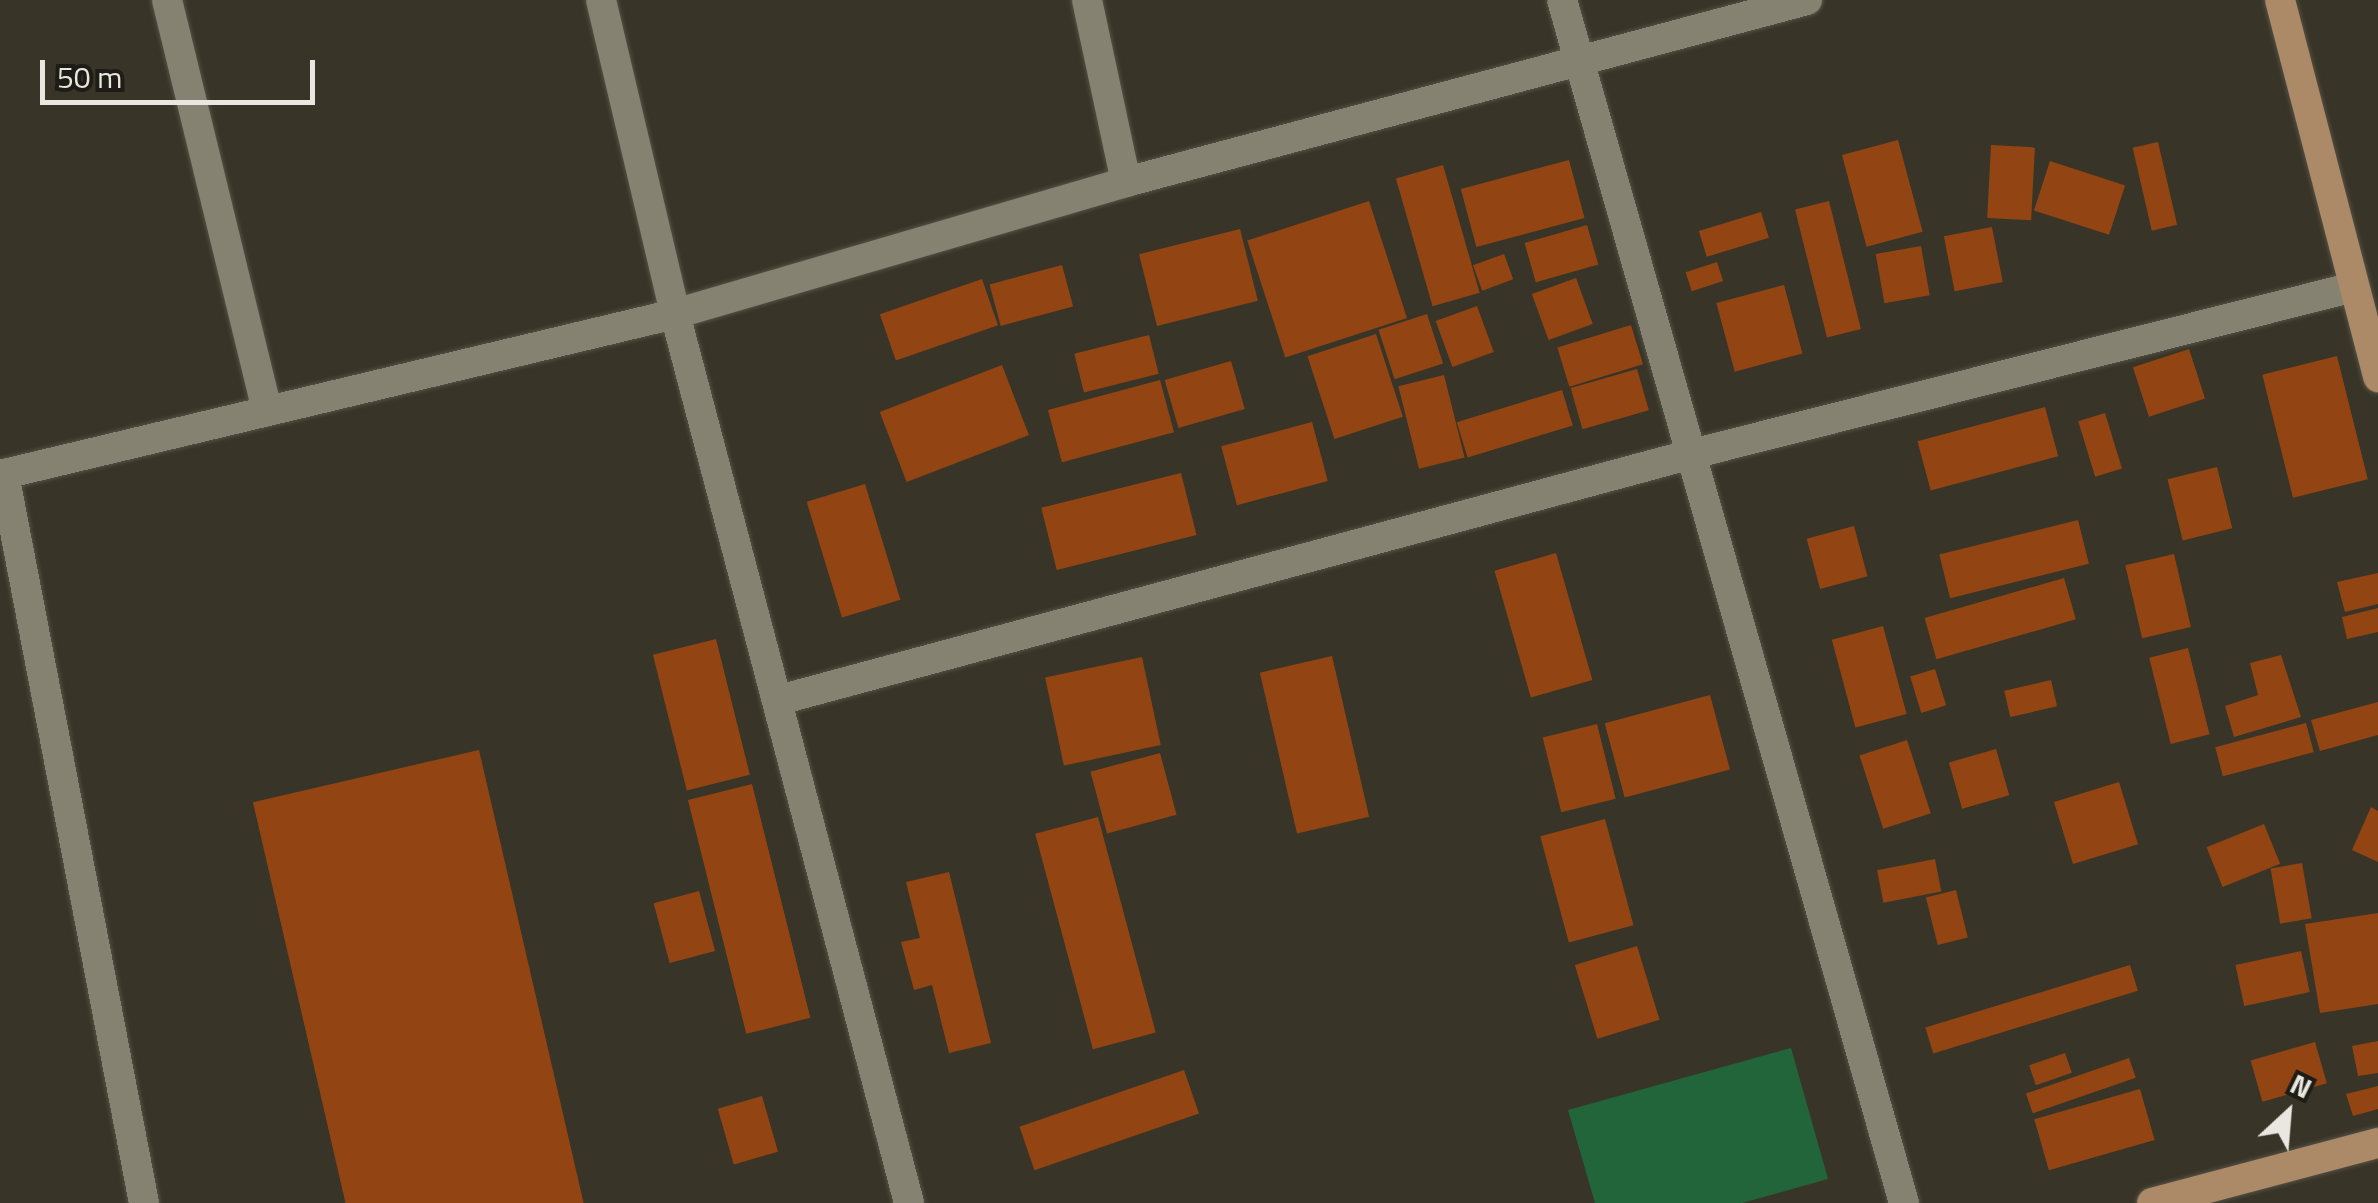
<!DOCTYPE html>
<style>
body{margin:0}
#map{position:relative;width:2378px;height:1203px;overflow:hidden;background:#383427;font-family:"Titillium Web",sans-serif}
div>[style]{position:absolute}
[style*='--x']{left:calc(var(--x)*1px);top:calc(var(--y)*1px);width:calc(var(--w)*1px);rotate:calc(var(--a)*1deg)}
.green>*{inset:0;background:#23653a}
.building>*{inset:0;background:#924512;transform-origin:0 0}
.roads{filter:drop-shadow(0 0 2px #545145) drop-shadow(0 0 2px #545145)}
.minor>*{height:30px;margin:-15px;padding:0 15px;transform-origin:15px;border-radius:15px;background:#868272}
.major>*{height:30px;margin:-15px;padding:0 15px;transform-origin:15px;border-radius:15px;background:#ac8a67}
span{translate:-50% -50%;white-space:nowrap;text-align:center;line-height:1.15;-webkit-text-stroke:10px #1d1c16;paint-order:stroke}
.north{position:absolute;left:2238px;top:1063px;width:100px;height:100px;-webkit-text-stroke:8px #1d1c16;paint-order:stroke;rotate:26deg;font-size:28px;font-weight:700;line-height:40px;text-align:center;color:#e9e7df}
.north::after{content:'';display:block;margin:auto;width:35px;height:45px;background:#e9e7df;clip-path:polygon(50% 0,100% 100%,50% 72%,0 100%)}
.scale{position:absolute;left:40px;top:60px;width:275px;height:45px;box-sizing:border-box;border:5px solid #e9e7df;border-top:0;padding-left:12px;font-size:30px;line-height:35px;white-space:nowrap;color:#e9e7df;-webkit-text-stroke:8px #1d1c16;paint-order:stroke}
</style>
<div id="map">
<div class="green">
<div style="clip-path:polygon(1791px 1048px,1828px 1179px,1742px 1203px,1595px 1203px,1568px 1110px)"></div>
</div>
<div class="building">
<div style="left:1898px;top:140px;width:95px;height:58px;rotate:75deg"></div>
<div style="left:2158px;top:142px;width:85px;height:26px;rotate:77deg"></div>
<div style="left:1991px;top:145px;width:44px;height:73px;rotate:3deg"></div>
<div style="left:1569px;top:160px;width:60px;height:112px;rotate:75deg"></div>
<div style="left:2050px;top:161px;width:79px;height:52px;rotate:18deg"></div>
<div style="left:1443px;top:165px;width:133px;height:49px;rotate:74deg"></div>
<div style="left:1369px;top:201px;width:123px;height:128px;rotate:72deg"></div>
<div style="left:1829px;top:201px;width:132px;height:35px;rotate:76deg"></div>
<div style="left:1761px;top:212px;width:27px;height:65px;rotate:73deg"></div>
<div style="left:1587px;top:225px;width:41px;height:65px;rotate:74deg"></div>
<div style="left:1992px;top:227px;width:56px;height:49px;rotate:79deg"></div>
<div style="left:1240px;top:229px;width:74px;height:104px;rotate:76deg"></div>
<div style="left:1921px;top:246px;width:50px;height:46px;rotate:80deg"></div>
<div style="left:1504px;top:254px;width:27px;height:33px;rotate:70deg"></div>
<div style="left:1717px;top:262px;width:20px;height:33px;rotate:72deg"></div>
<div style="left:1062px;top:265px;width:43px;height:75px;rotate:75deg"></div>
<div style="left:1576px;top:278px;width:49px;height:47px;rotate:70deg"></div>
<div style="left:982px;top:279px;width:49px;height:108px;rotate:71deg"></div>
<div style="left:1784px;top:285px;width:71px;height:70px;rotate:75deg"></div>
<div style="left:1477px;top:306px;width:49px;height:44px;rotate:70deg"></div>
<div style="left:1427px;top:314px;width:52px;height:51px;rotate:72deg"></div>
<div style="left:1631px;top:325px;width:41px;height:77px;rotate:73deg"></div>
<div style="left:1376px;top:334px;width:87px;height:72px;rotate:72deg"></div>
<div style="left:1149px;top:335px;width:40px;height:77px;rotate:76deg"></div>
<div style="left:2189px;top:349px;width:52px;height:59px;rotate:72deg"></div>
<div style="left:2337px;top:356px;width:127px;height:77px;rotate:76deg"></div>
<div style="left:1231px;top:361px;width:50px;height:69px;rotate:74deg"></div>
<div style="left:1002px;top:365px;width:75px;height:131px;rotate:69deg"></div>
<div style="left:1637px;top:369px;width:43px;height:69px;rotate:74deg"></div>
<div style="left:1444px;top:375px;width:85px;height:47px;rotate:76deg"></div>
<div style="left:1160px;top:380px;width:54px;height:116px;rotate:75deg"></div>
<div style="left:1562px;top:390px;width:37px;height:110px;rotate:73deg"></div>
<div style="left:2045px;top:407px;width:51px;height:132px;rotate:75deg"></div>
<div style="left:2105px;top:413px;width:58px;height:28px;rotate:73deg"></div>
<div style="left:1312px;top:422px;width:61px;height:94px;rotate:75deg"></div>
<div style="left:2217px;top:467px;width:63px;height:51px;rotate:76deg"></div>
<div style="left:1181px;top:473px;width:64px;height:144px;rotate:76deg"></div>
<div style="left:865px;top:484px;width:121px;height:61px;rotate:73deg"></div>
<div style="left:2078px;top:520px;width:45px;height:143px;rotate:76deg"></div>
<div style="left:1854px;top:526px;width:52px;height:49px;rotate:75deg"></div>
<div style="left:1556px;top:553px;width:132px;height:64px;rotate:74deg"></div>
<div style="left:2174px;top:554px;width:75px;height:50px;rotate:77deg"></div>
<div style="clip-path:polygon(2378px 573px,2378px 604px,2345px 612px,2337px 582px)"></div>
<div style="left:2064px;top:578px;width:43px;height:145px;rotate:74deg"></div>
<div style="clip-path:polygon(2378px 608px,2378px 632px,2347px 639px,2342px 617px)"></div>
<div style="left:1883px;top:626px;width:91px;height:53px;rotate:75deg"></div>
<div style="left:716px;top:639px;width:140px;height:65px;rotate:76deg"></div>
<div style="left:2188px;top:648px;width:89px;height:40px;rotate:76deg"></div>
<div style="clip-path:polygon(2281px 655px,2301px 717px,2234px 737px,2225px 706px,2258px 695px,2250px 663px)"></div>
<div style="left:1332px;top:656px;width:165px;height:74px;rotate:77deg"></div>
<div style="left:1142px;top:657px;width:90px;height:99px;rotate:78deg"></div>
<div style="left:1935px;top:669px;width:38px;height:26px;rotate:73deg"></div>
<div style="left:2051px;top:680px;width:27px;height:48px;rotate:77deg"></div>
<div style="left:1710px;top:695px;width:77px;height:109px;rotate:75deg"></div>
<div style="clip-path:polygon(2378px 702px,2378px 735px,2320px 751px,2311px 720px)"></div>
<div style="left:2306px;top:723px;width:30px;height:94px;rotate:75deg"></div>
<div style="left:1597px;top:724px;width:77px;height:56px;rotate:76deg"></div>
<div style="left:1907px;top:740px;width:77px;height:50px;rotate:72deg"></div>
<div style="left:1996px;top:749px;width:48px;height:49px;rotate:74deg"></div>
<div style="left:479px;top:750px;width:466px;height:232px;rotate:77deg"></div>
<div style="left:1160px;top:753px;width:64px;height:72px;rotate:75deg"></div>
<div style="left:2119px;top:782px;width:65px;height:68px;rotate:73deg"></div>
<div style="left:752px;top:784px;width:241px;height:66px;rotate:76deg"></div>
<div style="clip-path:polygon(2371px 807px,2378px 811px,2378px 862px,2352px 850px)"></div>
<div style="left:1098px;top:817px;width:223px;height:65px;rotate:75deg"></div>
<div style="left:1605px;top:819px;width:110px;height:67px;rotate:75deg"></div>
<div style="left:2264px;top:824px;width:43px;height:62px;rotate:68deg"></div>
<div style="left:1935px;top:859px;width:33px;height:59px;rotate:79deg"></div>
<div style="left:2302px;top:863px;width:56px;height:32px;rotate:80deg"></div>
<div style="clip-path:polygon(949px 872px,991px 1043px,949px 1053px,932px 985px,914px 990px,901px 942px,920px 938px,906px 882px)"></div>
<div style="left:1956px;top:890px;width:49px;height:31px;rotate:76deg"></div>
<div style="left:699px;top:891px;width:62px;height:47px;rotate:75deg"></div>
<div style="clip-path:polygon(2378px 913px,2378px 1004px,2320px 1013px,2305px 924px)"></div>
<div style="left:1637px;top:946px;width:77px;height:65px;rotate:73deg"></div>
<div style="left:2301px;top:951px;width:42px;height:67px;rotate:78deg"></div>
<div style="left:2130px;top:965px;width:27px;height:214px;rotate:73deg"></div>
<div style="clip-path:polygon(2378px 1041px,2378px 1073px,2358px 1076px,2352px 1046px)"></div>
<div style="left:2315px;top:1042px;width:43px;height:67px;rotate:74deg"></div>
<div style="left:2065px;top:1053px;width:21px;height:38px;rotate:71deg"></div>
<div style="left:2129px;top:1058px;width:21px;height:109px;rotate:71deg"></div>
<div style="left:1184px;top:1070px;width:46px;height:174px;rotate:71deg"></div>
<div style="clip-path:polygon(2378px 1086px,2378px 1109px,2353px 1116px,2346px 1094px)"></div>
<div style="left:2140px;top:1089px;width:53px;height:110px;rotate:74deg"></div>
<div style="left:762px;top:1096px;width:58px;height:46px;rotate:74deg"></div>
</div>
<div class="roads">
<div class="minor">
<div style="--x:167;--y:0;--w:421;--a:76.3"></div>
<div style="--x:601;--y:0;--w:323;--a:76.7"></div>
<div style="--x:675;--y:314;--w:919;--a:75.25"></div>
<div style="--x:1087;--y:0;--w:186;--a:77.9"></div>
<div style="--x:1562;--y:0;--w:1251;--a:74.13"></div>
<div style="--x:4;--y:474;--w:742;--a:79.13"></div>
<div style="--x:0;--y:475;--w:694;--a:-13.42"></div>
<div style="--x:675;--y:314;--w:470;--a:-16.3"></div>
<div style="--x:1126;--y:182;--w:705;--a:-14.96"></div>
<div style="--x:779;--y:700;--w:946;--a:-15.08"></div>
<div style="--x:1692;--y:454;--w:683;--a:-14.16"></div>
</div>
<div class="major">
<div style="--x:2280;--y:0;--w:390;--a:75.4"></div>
<div style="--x:2152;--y:1203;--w:234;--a:-14.9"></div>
</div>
</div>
<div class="north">N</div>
<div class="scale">50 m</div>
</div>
